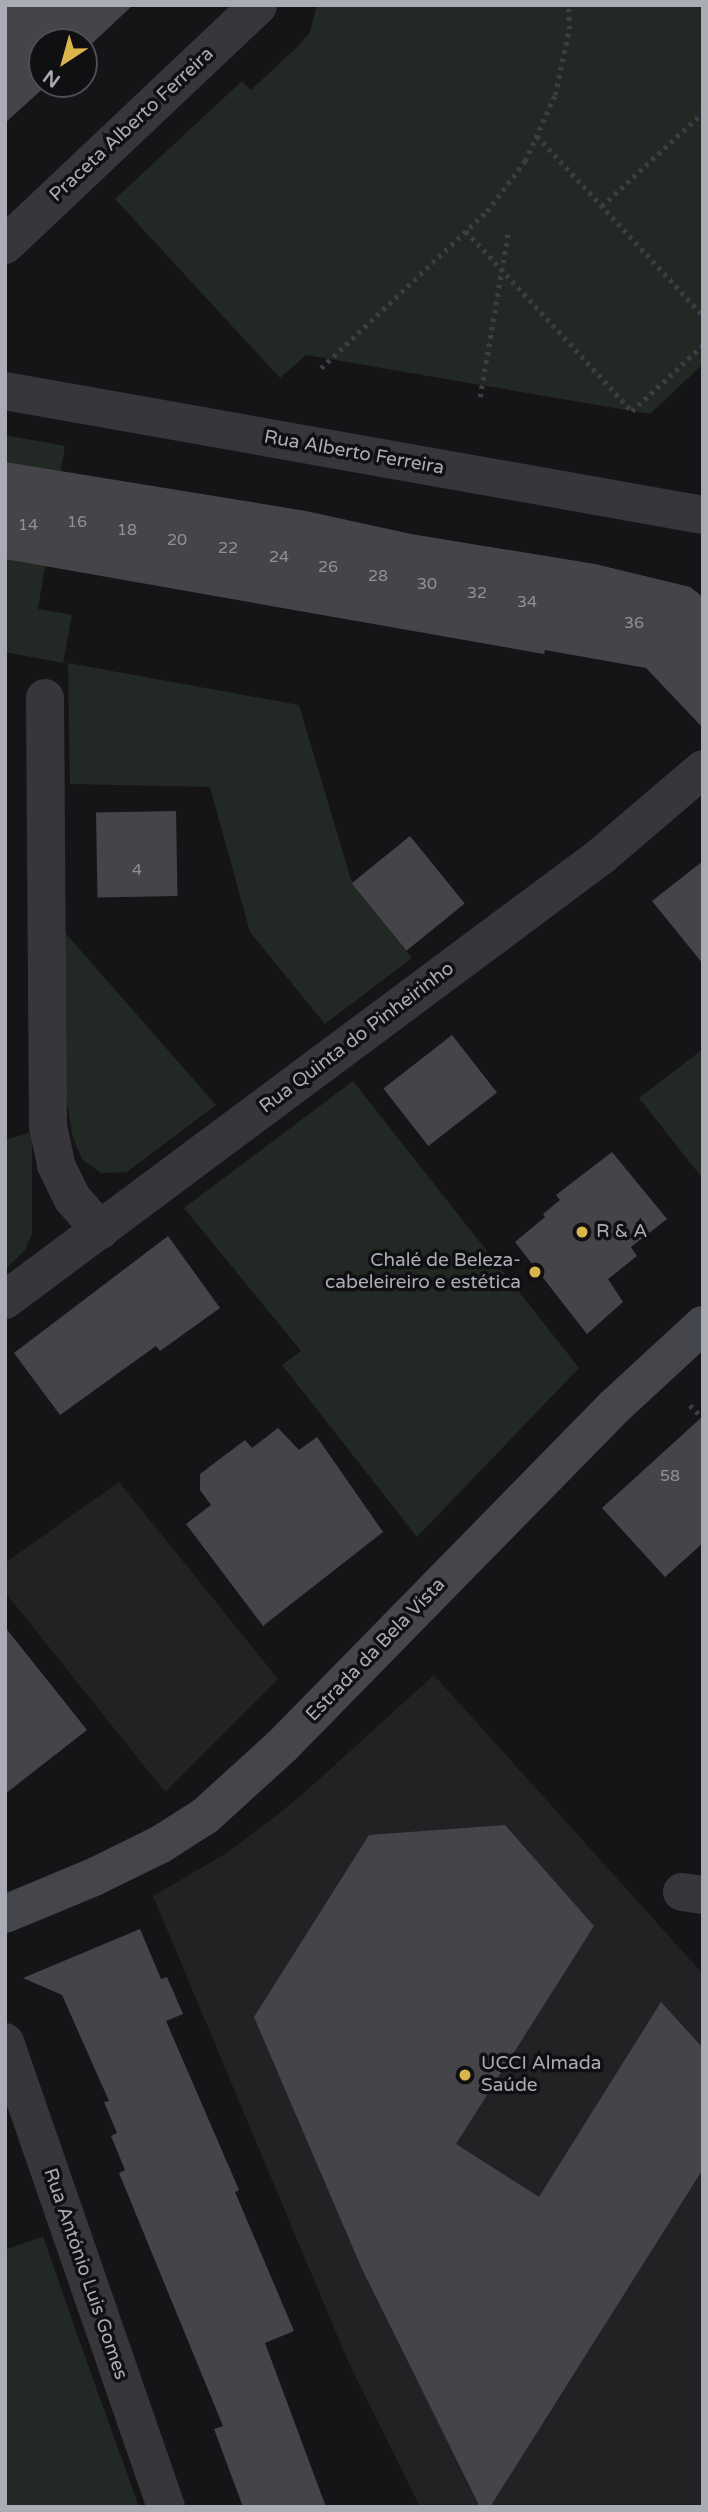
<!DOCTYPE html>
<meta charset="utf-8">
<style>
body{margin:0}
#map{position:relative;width:708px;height:2512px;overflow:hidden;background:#151517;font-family:"Varela Round",sans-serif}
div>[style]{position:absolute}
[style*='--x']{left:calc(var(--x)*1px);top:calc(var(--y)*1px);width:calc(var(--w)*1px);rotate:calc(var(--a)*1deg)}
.built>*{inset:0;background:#222124}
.green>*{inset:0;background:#222823}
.building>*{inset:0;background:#454549;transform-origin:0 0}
.path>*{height:4.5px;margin-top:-2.25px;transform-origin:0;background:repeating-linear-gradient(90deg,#3d3e42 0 3.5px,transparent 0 8.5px)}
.street>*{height:38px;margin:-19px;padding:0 19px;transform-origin:19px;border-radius:19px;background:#37373b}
.secondary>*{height:38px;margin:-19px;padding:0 19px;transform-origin:19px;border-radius:19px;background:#45464b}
.dots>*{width:19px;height:19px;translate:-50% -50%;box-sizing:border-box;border:4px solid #101012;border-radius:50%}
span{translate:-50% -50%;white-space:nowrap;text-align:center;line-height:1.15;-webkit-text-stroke:7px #101012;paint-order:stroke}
.number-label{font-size:16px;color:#90929a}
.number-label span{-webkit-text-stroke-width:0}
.street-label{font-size:19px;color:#a9acb5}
.poi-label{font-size:19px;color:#a9acb5}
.left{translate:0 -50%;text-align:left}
.right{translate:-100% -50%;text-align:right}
.frame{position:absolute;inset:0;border:7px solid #a9acb5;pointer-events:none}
.north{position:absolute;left:28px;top:28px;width:70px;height:70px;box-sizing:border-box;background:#101012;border:2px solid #4d4e53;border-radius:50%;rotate:216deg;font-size:19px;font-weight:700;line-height:28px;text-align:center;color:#a9acb5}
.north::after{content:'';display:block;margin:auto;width:24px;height:32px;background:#dab54a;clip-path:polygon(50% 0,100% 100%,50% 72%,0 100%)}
</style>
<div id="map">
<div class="built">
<div style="clip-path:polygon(119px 1482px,278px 1679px,165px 1792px,5px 1592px,5px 1563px)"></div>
<div style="clip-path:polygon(434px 1675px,703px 1974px,703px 2507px,420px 2507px,348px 2361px,153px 1896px,223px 1855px,259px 1829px,303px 1794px)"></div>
</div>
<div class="green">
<div style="clip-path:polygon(317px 5px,703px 5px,703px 364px,650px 414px,306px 355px,280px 378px,115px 199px,242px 81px,251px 90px,297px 47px,310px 32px)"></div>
<div style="clip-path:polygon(5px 435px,65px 446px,38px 609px,72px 615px,63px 663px,5px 652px)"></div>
<div style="clip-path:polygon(68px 663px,299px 705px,352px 883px,412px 958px,325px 1024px,250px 932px,210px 787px,70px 784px)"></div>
<div style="clip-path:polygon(61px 928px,216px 1105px,127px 1172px,101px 1173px,82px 1159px,73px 1138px,66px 1097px)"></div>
<div style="clip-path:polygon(703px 1049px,703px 1179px,639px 1098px)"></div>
<div style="clip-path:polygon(353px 1081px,579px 1368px,417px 1537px,282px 1365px,301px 1351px,184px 1208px)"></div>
<div style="clip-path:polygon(32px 1132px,32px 1234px,25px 1250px,5px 1270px,5px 1140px)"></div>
<div style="clip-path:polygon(43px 2236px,77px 2334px,139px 2507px,5px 2507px,5px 2250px)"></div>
</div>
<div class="building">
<div style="clip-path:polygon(5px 5px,133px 5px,84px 51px,84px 42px,42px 42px,42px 84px,48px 84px,5px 123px)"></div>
<div style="clip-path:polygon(5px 462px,306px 511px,411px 534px,595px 564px,690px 587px,703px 597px,703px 728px,646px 668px,545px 650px,544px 654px,5px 559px)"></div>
<div style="left:176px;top:811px;width:85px;height:80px;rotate:89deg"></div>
<div style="left:410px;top:836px;width:87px;height:75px;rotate:51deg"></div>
<div style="clip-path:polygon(703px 861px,703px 964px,652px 901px)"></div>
<div style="left:452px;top:1035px;width:73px;height:87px;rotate:52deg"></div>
<div style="clip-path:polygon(612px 1152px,667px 1219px,631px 1247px,637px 1256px,608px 1279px,623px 1302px,587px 1334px,515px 1242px,545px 1217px,543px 1214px,560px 1200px,556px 1195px)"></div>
<div style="clip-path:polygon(168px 1236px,220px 1308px,160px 1351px,156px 1346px,60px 1415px,14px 1353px)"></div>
<div style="clip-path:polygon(703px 1416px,703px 1543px,665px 1577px,602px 1508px)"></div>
<div style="clip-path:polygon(278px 1428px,299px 1450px,317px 1437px,383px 1532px,263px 1626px,186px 1524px,211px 1505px,200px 1490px,200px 1474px,245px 1440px,252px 1448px)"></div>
<div style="clip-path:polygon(5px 1627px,87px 1730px,5px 1794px)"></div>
<div style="clip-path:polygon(505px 1825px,594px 1926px,456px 2144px,539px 2197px,661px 2002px,703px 2048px,703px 2169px,490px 2507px,480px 2507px,362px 2269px,254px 2017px,369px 1835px)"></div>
<div style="clip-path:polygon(140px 1929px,161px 1979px,167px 1977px,183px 2014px,166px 2021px,239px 2190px,235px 2192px,294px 2331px,265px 2343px,326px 2507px,243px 2507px,214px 2429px,223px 2426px,119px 2173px,125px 2170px,111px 2136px,117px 2133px,104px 2102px,109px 2101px,62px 1995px,23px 1978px)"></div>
</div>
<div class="path">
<div style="--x:537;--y:136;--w:244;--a:47.2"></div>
<div style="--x:602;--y:206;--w:138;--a:-42.9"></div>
<div style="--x:466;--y:231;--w:245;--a:47.3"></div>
<div style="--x:632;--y:411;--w:97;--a:-42.9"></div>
<div style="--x:321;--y:368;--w:228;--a:-43.4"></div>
<div style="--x:487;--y:211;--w:63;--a:-52.8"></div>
<div style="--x:525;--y:161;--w:72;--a:-65.6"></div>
<div style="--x:555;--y:95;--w:67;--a:-78"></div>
<div style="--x:569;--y:29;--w:24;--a:-92"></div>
<div style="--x:480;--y:397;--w:166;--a:-80.3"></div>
<div style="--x:690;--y:1405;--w:18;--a:45"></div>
</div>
<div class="street">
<div style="--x:5;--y:245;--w:348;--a:-43.4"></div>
<div style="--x:5;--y:391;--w:709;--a:10.07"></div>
<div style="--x:45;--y:698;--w:428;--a:89.6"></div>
<div style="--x:48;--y:1126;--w:40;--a:78"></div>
<div style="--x:56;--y:1165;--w:37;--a:64"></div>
<div style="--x:72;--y:1198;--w:43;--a:48.8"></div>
<div style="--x:5;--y:1300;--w:742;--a:-36.67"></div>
<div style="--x:600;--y:857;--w:135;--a:-40.5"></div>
<div style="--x:682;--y:1892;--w:21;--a:8"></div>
<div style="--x:5;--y:2042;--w:492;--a:70.9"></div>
</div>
<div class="secondary">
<div style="--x:5;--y:1914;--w:96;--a:-22.6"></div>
<div style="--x:94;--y:1877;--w:75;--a:-26.2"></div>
<div style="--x:161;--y:1844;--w:52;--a:-32.5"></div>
<div style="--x:205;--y:1816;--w:104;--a:-42.3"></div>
<div style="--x:282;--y:1746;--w:474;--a:-45.6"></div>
<div style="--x:614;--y:1407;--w:121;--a:-42.7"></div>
</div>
<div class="dots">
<div style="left:582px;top:1232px;background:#dab54a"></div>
<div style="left:535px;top:1272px;background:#dab54a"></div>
<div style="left:465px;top:2075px;background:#dab54a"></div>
</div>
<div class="number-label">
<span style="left:77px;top:522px">16</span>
<span style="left:28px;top:525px">14</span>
<span style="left:127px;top:530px">18</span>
<span style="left:177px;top:540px">20</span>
<span style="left:228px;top:548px">22</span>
<span style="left:279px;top:557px">24</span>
<span style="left:328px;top:567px">26</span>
<span style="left:378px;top:576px">28</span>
<span style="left:427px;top:584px">30</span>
<span style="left:477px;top:593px">32</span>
<span style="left:527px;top:602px">34</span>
<span style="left:634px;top:623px">36</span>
<span style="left:137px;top:870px">4</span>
<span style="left:670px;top:1476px">58</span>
</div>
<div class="street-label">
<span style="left:132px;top:125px;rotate:-43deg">Praceta Alberto Ferreira</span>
<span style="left:354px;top:453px;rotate:10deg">Rua Alberto Ferreira</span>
<span style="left:357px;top:1038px;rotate:-37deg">Rua Quinta do Pinheirinho</span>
<span style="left:376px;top:1650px;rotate:-46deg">Estrada da Bela Vista</span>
<span style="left:85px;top:2274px;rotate:71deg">Rua António Luis Gomes</span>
</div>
<div class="poi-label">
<span class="left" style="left:596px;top:1232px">R &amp; A</span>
<span class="right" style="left:521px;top:1272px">Chalé de Beleza-<br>cabeleireiro e estética</span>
<span class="left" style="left:481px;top:2075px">UCCI Almada<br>Saúde</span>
</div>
<div class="frame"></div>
<div class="north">N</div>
</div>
